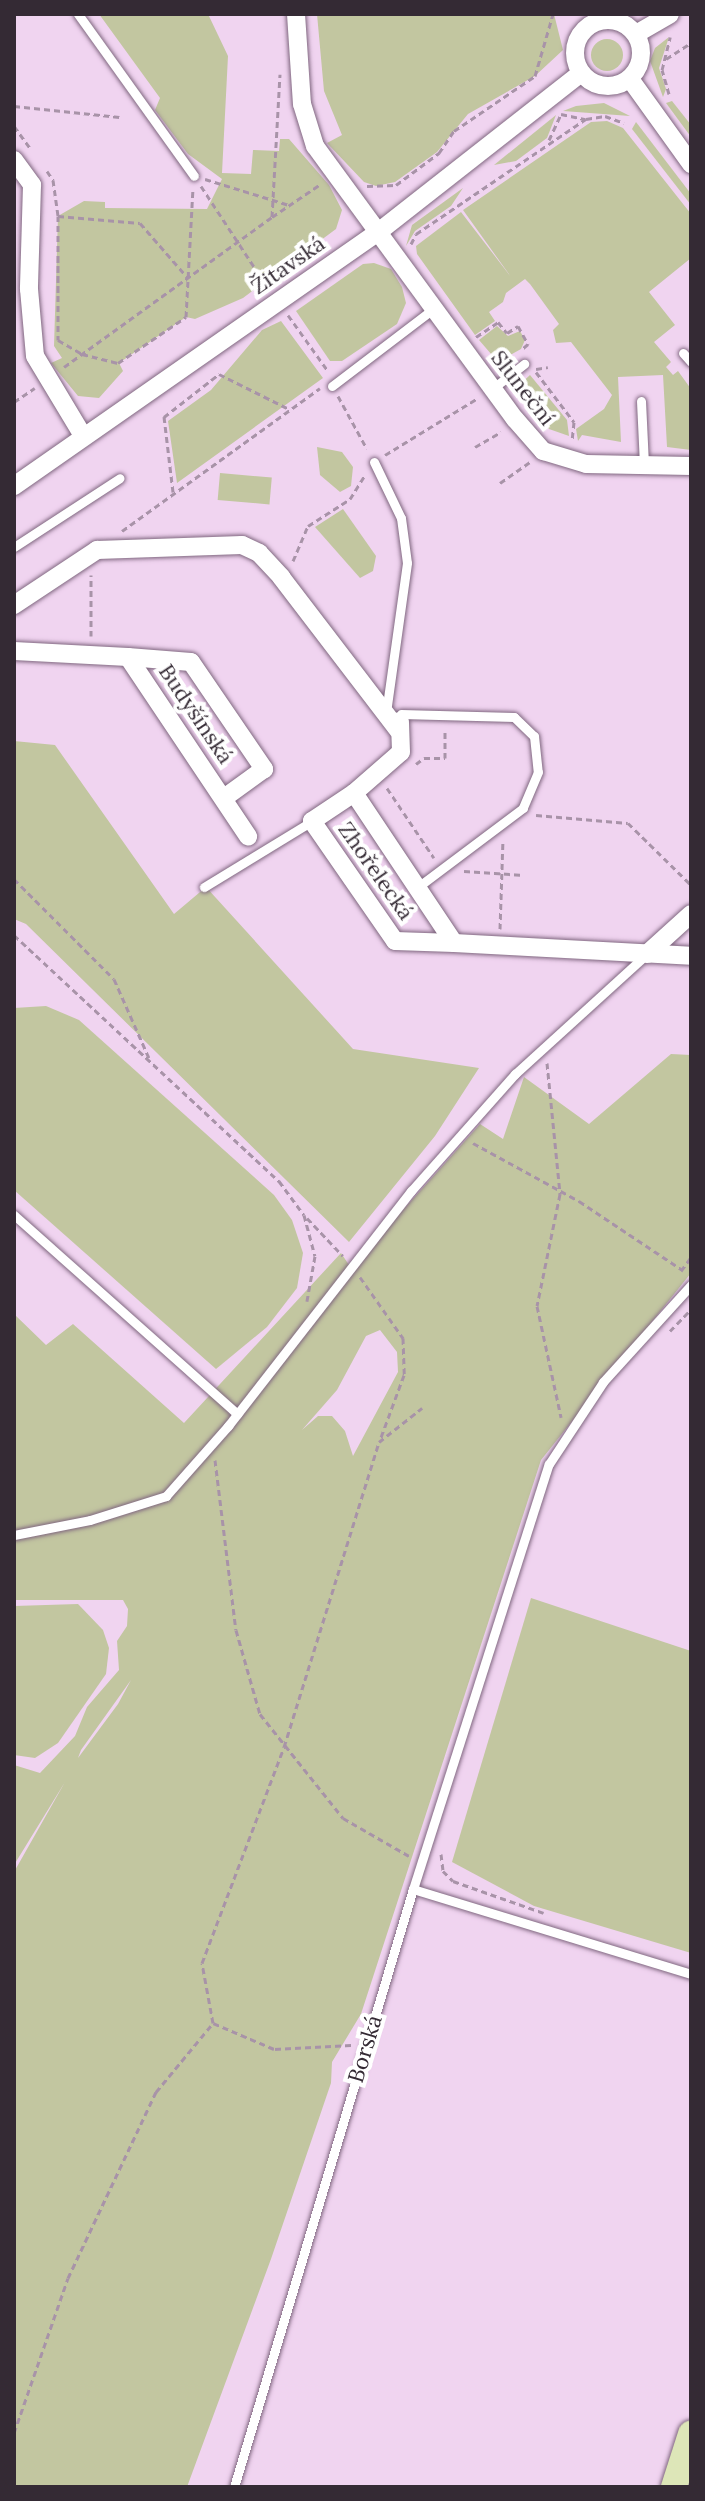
<!DOCTYPE html>
<meta charset="utf-8">
<style>
body{margin:0}
#map{position:relative;width:705px;height:2501px;overflow:hidden;background:#f0d4f0;font-family:Lora,serif}
div>[style]{position:absolute}
[style*='--x']{left:calc(var(--x)*1px);top:calc(var(--y)*1px);width:calc(var(--w)*1px);rotate:calc(var(--a)*1deg)}
.green>*{inset:0;background:#c2c6a0;transform-origin:0 0}
.round{border-radius:50%}
.path>*{height:3px;margin-top:-1.5px;transform-origin:0;background:repeating-linear-gradient(90deg,#a893a8 0 6px,transparent 0 10px)}
.roads{filter:drop-shadow(0 0 2px #806780) drop-shadow(0 0 2px #806780)}
.lane>*{height:9px;margin:-4.5px;padding:0 4.5px;transform-origin:4.5px;border-radius:4.5px;background:#fff}
.street>*{height:18px;margin:-9px;padding:0 9px;transform-origin:9px;border-radius:9px;background:#fff}
.street>.ring{margin:-9px;padding:0;box-sizing:content-box;background:none;border:18px solid #fff;border-radius:50%}
.primary>*{height:26px;margin:-13px;padding:0 13px;transform-origin:13px;border-radius:13px;background:#dde6b8}
span{translate:-50% -50%;white-space:nowrap;text-align:center;line-height:1.15;-webkit-text-stroke:8px #fff;paint-order:stroke}
.street-label{font-size:22px;color:#342a34}
.frame{position:absolute;inset:0;border:16px solid #342a34;pointer-events:none}
</style>
<div id="map">
<div class="green">
<div style="clip-path:polygon(99px 14px,208px 14px,228px 56px,222px 173px,251px 174px,253px 150px,279px 151px,280px 139px,289px 139px,329px 185px,342px 210px,336px 229px,243px 298px,195px 319px,186px 317px,119px 363px,123px 371px,99px 398px,78px 396px,51px 363px,62px 358px,54px 346px,58px 216px,84px 201px,105px 202px,105px 208px,207px 209px,222px 179px,188px 154px,155px 110px,160px 98px)"></div>
<div style="clip-path:polygon(317px 14px,554px 14px,563px 50px,535px 76px,468px 114px,437px 152px,395px 182px,376px 186px,364px 182px,327px 143px,342px 135px,324px 91px)"></div>
<div style="clip-path:polygon(669px 37px,659px 68px,666px 89px,663px 97px,650px 61px,655px 48px)"></div>
<div class="round" style="left:591px;top:39px;width:32px;height:32px"></div>
<div style="clip-path:polygon(672px 101px,691px 125px,691px 137px,666px 103px)"></div>
<div style="clip-path:polygon(604px 103px,630px 116px,563px 111px,576px 106px)"></div>
<div style="clip-path:polygon(556px 115px,547px 138px,516px 161px,494px 165px)"></div>
<div style="clip-path:polygon(607px 121px,623px 128px,691px 214px,691px 258px,649px 292px,675px 325px,654px 342px,671px 362px,666px 367px,673px 375px,678px 371px,691px 389px,691px 450px,667px 447px,663px 375px,618px 377px,621px 442px,582px 435px,578px 441px,576px 429px,604px 409px,612px 395px,571px 342px,556px 343px,553px 330px,559px 324px,530px 284px,525px 279px,506px 293px,503px 302px,489px 312px,495px 321px,475px 335px,417px 254px,416px 246px,461px 212px,511px 277px,463px 210px,591px 122px)"></div>
<div style="clip-path:polygon(636px 122px,691px 194px,691px 205px,632px 129px)"></div>
<div style="clip-path:polygon(463px 188px,451px 206px,415px 231px,406px 246px,412px 225px)"></div>
<div style="clip-path:polygon(374px 263px,391px 269px,402px 287px,406px 303px,397px 324px,342px 361px,330px 361px,296px 311px,363px 264px)"></div>
<div style="clip-path:polygon(281px 321px,323px 378px,177px 483px,168px 421px,211px 390px,262px 330px)"></div>
<div style="clip-path:polygon(497px 326px,508px 336px,520px 331px,525px 340px,521px 349px,498px 362px,479px 340px)"></div>
<div style="clip-path:polygon(530px 375px,567px 420px,569px 436px,549px 429px,519px 393px,518px 386px)"></div>
<div style="clip-path:polygon(317px 447px,342px 452px,353px 467px,351px 486px,340px 492px,320px 475px)"></div>
<div style="left:220px;top:473px;width:52px;height:27px;rotate:5deg"></div>
<div style="clip-path:polygon(343px 509px,376px 556px,373px 571px,360px 578px,315px 527px)"></div>
<div style="clip-path:polygon(14px 741px,55px 745px,174px 914px,206px 887px,353px 1049px,479px 1068px,435px 1136px,349px 1242px,26px 924px,14px 919px)"></div>
<div style="clip-path:polygon(46px 1006px,79px 1020px,274px 1195px,292px 1220px,303px 1253px,297px 1288px,267px 1327px,216px 1369px,14px 1190px,14px 1008px)"></div>
<div style="clip-path:polygon(evenodd,671px 1054px,691px 1055px,691px 1273px,541px 1460px,361px 2014px,332px 2062px,331px 2083px,271px 2259px,187px 2487px,14px 2487px,14px 1872px,65px 1782px,14px 1865px,14px 1765px,40px 1773px,75px 1736px,87px 1707px,119px 1670px,117px 1641px,127px 1626px,128px 1609px,123px 1600px,14px 1600px,14px 1314px,46px 1345px,73px 1324px,184px 1423px,341px 1253px,351px 1268px,480px 1124px,503px 1139px,524px 1077px,589px 1124px,671px 1054px,380px 1330px,397px 1352px,398px 1372px,353px 1456px,345px 1431px,332px 1416px,318px 1416px,302px 1430px,337px 1390px,366px 1336px,380px 1330px,671px 1054px,131px 1680px,118px 1704px,78px 1758px,81px 1750px,131px 1680px)"></div>
<div style="clip-path:polygon(531px 1598px,691px 1651px,691px 1953px,534px 1906px,452px 1862px)"></div>
<div style="clip-path:polygon(78px 1604px,103px 1630px,109px 1648px,106px 1674px,58px 1743px,35px 1758px,14px 1755px,14px 1606px)"></div>
</div>
<div class="path">
<div style="--x:666;--y:59;--w:30;--a:-33"></div>
<div style="--x:669;--y:94;--w:25;--a:-106"></div>
<div style="--x:662;--y:70;--w:34;--a:-76"></div>
<div style="--x:14;--y:106;--w:106;--a:6"></div>
<div style="--x:14;--y:126;--w:29;--a:54"></div>
<div style="--x:549;--y:140;--w:29;--a:-65"></div>
<div style="--x:561;--y:114;--w:25;--a:12"></div>
<div style="--x:47;--y:171;--w:11;--a:56"></div>
<div style="--x:53;--y:180;--w:36;--a:82"></div>
<div style="--x:58;--y:216;--w:124;--a:90"></div>
<div style="--x:58;--y:340;--w:28;--a:30"></div>
<div style="--x:82;--y:354;--w:37;--a:14"></div>
<div style="--x:118;--y:363;--w:82;--a:-34.1"></div>
<div style="--x:186;--y:317;--w:129;--a:-86.9"></div>
<div style="--x:205;--y:179;--w:88;--a:17.2"></div>
<div style="--x:201;--y:186;--w:111;--a:56.7"></div>
<div style="--x:367;--y:186;--w:29;--a:-2"></div>
<div style="--x:396;--y:185;--w:54;--a:-36.7"></div>
<div style="--x:439;--y:153;--w:27;--a:-56"></div>
<div style="--x:454;--y:131;--w:98;--a:-34.2"></div>
<div style="--x:535;--y:76;--w:65;--a:-73.8"></div>
<div style="--x:58;--y:216;--w:82;--a:4.9"></div>
<div style="--x:140;--y:223;--w:73;--a:48.9"></div>
<div style="--x:272;--y:217;--w:57;--a:-34.2"></div>
<div style="--x:411;--y:244;--w:11;--a:-63"></div>
<div style="--x:416;--y:234;--w:205;--a:-34.1"></div>
<div style="--x:586;--y:119;--w:19;--a:-9"></div>
<div style="--x:605;--y:116;--w:20;--a:20"></div>
<div style="--x:288;--y:315;--w:69;--a:54.5"></div>
<div style="--x:476;--y:337;--w:27;--a:-34"></div>
<div style="--x:498;--y:322;--w:14;--a:51"></div>
<div style="--x:507;--y:333;--w:13;--a:-32"></div>
<div style="--x:518;--y:326;--w:21;--a:61"></div>
<div style="--x:528;--y:344;--w:9;--a:139"></div>
<div style="--x:64;--y:367;--w:256;--a:-35.8"></div>
<div style="--x:272;--y:217;--w:143;--a:-86.8"></div>
<div style="--x:536;--y:369;--w:12;--a:-9"></div>
<div style="--x:536;--y:372;--w:63;--a:52.8"></div>
<div style="--x:574;--y:422;--w:18;--a:96"></div>
<div style="--x:338;--y:396;--w:60;--a:61.3"></div>
<div style="--x:14;--y:402;--w:25;--a:-34"></div>
<div style="--x:475;--y:447;--w:30;--a:-30"></div>
<div style="--x:385;--y:455;--w:109;--a:-31.5"></div>
<div style="--x:500;--y:483;--w:37;--a:-35"></div>
<div style="--x:173;--y:492;--w:76;--a:-96.8"></div>
<div style="--x:164;--y:417;--w:70;--a:-38"></div>
<div style="--x:219;--y:374;--w:78;--a:26.6"></div>
<div style="--x:122;--y:531;--w:244;--a:-35.8"></div>
<div style="--x:293;--y:561;--w:38;--a:-67"></div>
<div style="--x:308;--y:526;--w:50;--a:-32.7"></div>
<div style="--x:350;--y:499;--w:28;--a:-58"></div>
<div style="--x:91;--y:636;--w:61;--a:-90"></div>
<div style="--x:416;--y:764;--w:10;--a:-37"></div>
<div style="--x:424;--y:758;--w:21;--a:0"></div>
<div style="--x:445;--y:758;--w:29;--a:-90"></div>
<div style="--x:387;--y:788;--w:84;--a:56.1"></div>
<div style="--x:536;--y:815;--w:92;--a:5"></div>
<div style="--x:628;--y:823;--w:88;--a:44.5"></div>
<div style="--x:464;--y:871;--w:60;--a:3.8"></div>
<div style="--x:14;--y:879;--w:141;--a:45"></div>
<div style="--x:114;--y:979;--w:86;--a:66.1"></div>
<div style="--x:500;--y:929;--w:89;--a:-88.1"></div>
<div style="--x:14;--y:935;--w:362;--a:42.9"></div>
<div style="--x:279;--y:1181;--w:42;--a:53.7"></div>
<div style="--x:304;--y:1215;--w:42;--a:75"></div>
<div style="--x:315;--y:1256;--w:46;--a:100.1"></div>
<div style="--x:547;--y:1063;--w:132;--a:84.3"></div>
<div style="--x:560;--y:1194;--w:114;--a:101.6"></div>
<div style="--x:537;--y:1306;--w:114;--a:77.8"></div>
<div style="--x:473;--y:1143;--w:121;--a:28.7"></div>
<div style="--x:579;--y:1201;--w:123;--a:33.7"></div>
<div style="--x:307;--y:1218;--w:52;--a:46.5"></div>
<div style="--x:681;--y:1271;--w:17;--a:-54"></div>
<div style="--x:360;--y:1277;--w:75;--a:54.8"></div>
<div style="--x:403;--y:1338;--w:37;--a:88"></div>
<div style="--x:404;--y:1375;--w:69;--a:110.3"></div>
<div style="--x:670;--y:1331;--w:30;--a:-46"></div>
<div style="--x:215;--y:1460;--w:171;--a:83"></div>
<div style="--x:236;--y:1630;--w:87;--a:74.1"></div>
<div style="--x:260;--y:1714;--w:133;--a:51.4"></div>
<div style="--x:343;--y:1818;--w:76;--a:29.9"></div>
<div style="--x:441;--y:1854;--w:17;--a:83"></div>
<div style="--x:443;--y:1871;--w:14;--a:45"></div>
<div style="--x:453;--y:1881;--w:96;--a:19.4"></div>
<div style="--x:351;--y:2045;--w:77;--a:177"></div>
<div style="--x:274;--y:2049;--w:66;--a:-156.9"></div>
<div style="--x:213;--y:2023;--w:61;--a:-100.4"></div>
<div style="--x:202;--y:1963;--w:231;--a:-69.2"></div>
<div style="--x:284;--y:1747;--w:319;--a:-72.7"></div>
<div style="--x:379;--y:1442;--w:55;--a:-38.3"></div>
<div style="--x:14;--y:2433;--w:164;--a:-70.8"></div>
<div style="--x:68;--y:2278;--w:206;--a:-64.7"></div>
<div style="--x:156;--y:2092;--w:89;--a:-50.4"></div>
</div>
<div class="roads">
<div class="lane">
<div style="--x:78;--y:14;--w:199;--a:54.4"></div>
<div style="--x:683;--y:353;--w:12;--a:48"></div>
<div style="--x:332;--y:386;--w:127;--a:-37.3"></div>
<div style="--x:492;--y:389;--w:41;--a:-38"></div>
<div style="--x:641;--y:401;--w:64;--a:87.3"></div>
<div style="--x:374;--y:462;--w:62;--a:64.3"></div>
<div style="--x:401;--y:518;--w:45;--a:82.4"></div>
<div style="--x:407;--y:563;--w:151;--a:98"></div>
<div style="--x:14;--y:547;--w:126;--a:-33.1"></div>
<div style="--x:401;--y:714;--w:113;--a:1.5"></div>
<div style="--x:514;--y:717;--w:28;--a:44"></div>
<div style="--x:534;--y:736;--w:36;--a:84"></div>
<div style="--x:538;--y:772;--w:39;--a:113"></div>
<div style="--x:523;--y:808;--w:130;--a:143.1"></div>
<div style="--x:204;--y:887;--w:127;--a:-31.4"></div>
<div style="--x:14;--y:1215;--w:299;--a:41.7"></div>
<div style="--x:14;--y:1535;--w:77;--a:-11.2"></div>
<div style="--x:90;--y:1520;--w:80;--a:-17.5"></div>
<div style="--x:166;--y:1496;--w:94;--a:-48.5"></div>
<div style="--x:228;--y:1426;--w:298;--a:-52.1"></div>
<div style="--x:411;--y:1191;--w:157;--a:-48.4"></div>
<div style="--x:515;--y:1074;--w:178;--a:-42.3"></div>
<div style="--x:413;--y:1889;--w:291;--a:17"></div>
<div style="--x:234;--y:2487;--w:624;--a:-73.34"></div>
<div style="--x:413;--y:1889;--w:446;--a:-72.3"></div>
<div style="--x:549;--y:1464;--w:98;--a:-56.6"></div>
<div style="--x:603;--y:1382;--w:131;--a:-47.8"></div>
</div>
<div class="street">
<div style="--x:296;--y:14;--w:90;--a:86.2"></div>
<div style="--x:302;--y:104;--w:44;--a:72.8"></div>
<div style="--x:315;--y:146;--w:338;--a:53.8"></div>
<div style="--x:515;--y:419;--w:43;--a:48.8"></div>
<div style="--x:543;--y:451;--w:45;--a:16.8"></div>
<div style="--x:586;--y:464;--w:105;--a:1.1"></div>
<div class="ring" style="left:575px;top:20px;width:48px;height:48px"></div>
<div style="--x:636;--y:34;--w:39;--a:-30"></div>
<div style="--x:630;--y:79;--w:105;--a:54.3"></div>
<div style="--x:14;--y:160;--w:31;--a:54"></div>
<div style="--x:32;--y:185;--w:104;--a:91.7"></div>
<div style="--x:29;--y:289;--w:67;--a:84.9"></div>
<div style="--x:35;--y:356;--w:93;--a:59"></div>
<div style="--x:14;--y:486;--w:442;--a:-34.9"></div>
<div style="--x:377;--y:233;--w:259;--a:-38.1"></div>
<div style="--x:14;--y:605;--w:100;--a:-33.5"></div>
<div style="--x:97;--y:550;--w:145;--a:-2"></div>
<div style="--x:242;--y:545;--w:19;--a:25"></div>
<div style="--x:259;--y:553;--w:33;--a:47"></div>
<div style="--x:281;--y:577;--w:193;--a:52.6"></div>
<div style="--x:14;--y:651;--w:114;--a:3"></div>
<div style="--x:128;--y:657;--w:216;--a:56.2"></div>
<div style="--x:128;--y:657;--w:63;--a:4.5"></div>
<div style="--x:191;--y:662;--w:130;--a:55.7"></div>
<div style="--x:264;--y:769;--w:49;--a:144.1"></div>
<div style="--x:354;--y:793;--w:62;--a:-41.1"></div>
<div style="--x:401;--y:752;--w:31;--a:-92"></div>
<div style="--x:454;--y:943;--w:59;--a:-178.1"></div>
<div style="--x:395;--y:941;--w:146;--a:-124.7"></div>
<div style="--x:312;--y:821;--w:50;--a:-33.7"></div>
<div style="--x:354;--y:793;--w:180;--a:56.3"></div>
<div style="--x:454;--y:943;--w:237;--a:3.1"></div>
<div style="--x:647;--y:954;--w:59;--a:-42.3"></div>
</div>
<div class="primary">
<div style="--x:674;--y:2487;--w:56;--a:-72.2"></div>
</div>
</div>
<div class="street-label">
<span style="left:288px;top:265px;rotate:-35deg">Žitavská</span>
<span style="left:523px;top:388px;rotate:52deg">Sluneční</span>
<span style="left:196px;top:714px;rotate:56deg">Budyšínská</span>
<span style="left:376px;top:871px;rotate:55deg">Zhořelecká</span>
<span style="left:365px;top:2049px;rotate:-73deg">Borská</span>
</div>
<div class="frame"></div>
</div>
